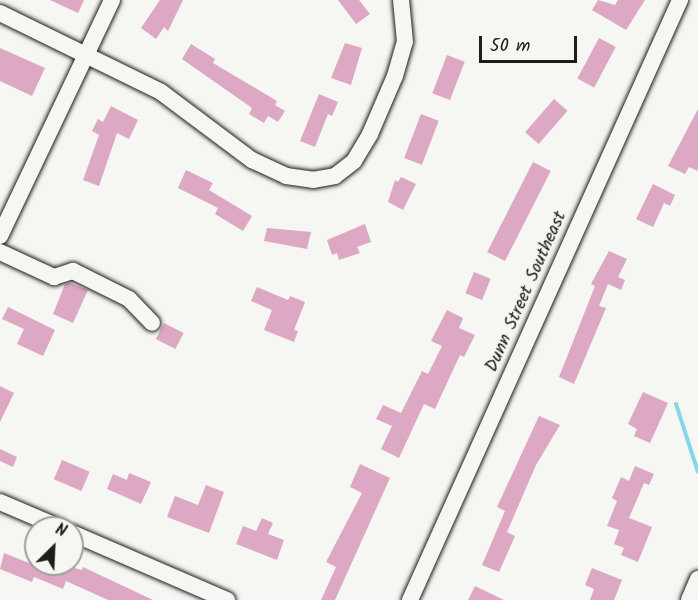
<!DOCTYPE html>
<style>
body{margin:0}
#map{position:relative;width:698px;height:600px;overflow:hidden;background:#f6f6f2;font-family:Kalam,sans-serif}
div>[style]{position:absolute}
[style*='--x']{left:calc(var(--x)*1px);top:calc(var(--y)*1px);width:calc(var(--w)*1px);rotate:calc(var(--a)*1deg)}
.stream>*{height:4px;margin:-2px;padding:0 2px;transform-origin:2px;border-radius:2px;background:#87d6e5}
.building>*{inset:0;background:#dda8c3;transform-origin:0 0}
.roads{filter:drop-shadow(0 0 2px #1c1c1c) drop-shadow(0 0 2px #1c1c1c)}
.minor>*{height:16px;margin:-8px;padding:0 8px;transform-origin:8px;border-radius:8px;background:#f6f6f2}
span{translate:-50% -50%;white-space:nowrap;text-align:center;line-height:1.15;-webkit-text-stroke:4.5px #f6f6f2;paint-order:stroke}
.street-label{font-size:18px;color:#1c1c1c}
.north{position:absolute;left:24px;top:516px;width:60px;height:60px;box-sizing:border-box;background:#f6f6f2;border:2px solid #9f9f9c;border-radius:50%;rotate:24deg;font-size:16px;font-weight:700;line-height:24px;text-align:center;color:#1c1c1c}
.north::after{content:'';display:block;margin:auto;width:21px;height:27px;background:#1c1c1c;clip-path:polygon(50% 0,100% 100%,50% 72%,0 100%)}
.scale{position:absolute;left:479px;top:36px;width:98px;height:27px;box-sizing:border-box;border:3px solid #1c1c1c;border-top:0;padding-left:8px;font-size:18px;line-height:21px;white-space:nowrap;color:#1c1c1c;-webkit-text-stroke:4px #f6f6f2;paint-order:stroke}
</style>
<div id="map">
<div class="stream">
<div style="--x:676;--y:404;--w:71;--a:72.1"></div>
</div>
<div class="building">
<div style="clip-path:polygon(50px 0,84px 0,78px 13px)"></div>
<div style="clip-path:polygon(160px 0,183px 0,168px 31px,164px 27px,156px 39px,141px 28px)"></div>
<div style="clip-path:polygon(338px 0,359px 0,370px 14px,356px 24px)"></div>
<div style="clip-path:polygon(598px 0,615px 5px,618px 0,645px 0,626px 30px,592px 10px)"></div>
<div style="left:599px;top:38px;width:19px;height:46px;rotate:28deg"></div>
<div style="clip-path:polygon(345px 43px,362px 48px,351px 85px,331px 78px)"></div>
<div style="clip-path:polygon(191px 44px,215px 59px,213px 63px,277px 101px,275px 105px,285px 111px,278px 122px,268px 116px,264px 123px,249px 114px,252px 108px,182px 59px)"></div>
<div style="clip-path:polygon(0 48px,45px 68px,32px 96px,0 81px)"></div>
<div style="left:447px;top:55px;width:19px;height:41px;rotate:21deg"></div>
<div style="clip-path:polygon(319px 94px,338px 102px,332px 116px,328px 114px,315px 147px,300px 141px)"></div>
<div style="left:554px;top:99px;width:18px;height:44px;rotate:41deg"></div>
<div style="clip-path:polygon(111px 106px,138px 120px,129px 139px,117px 133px,99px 186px,83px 180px,99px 135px,92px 131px,98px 119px,103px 122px)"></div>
<div style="clip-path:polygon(698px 109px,698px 171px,689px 167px,685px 174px,668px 166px)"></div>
<div style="left:421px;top:114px;width:19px;height:47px;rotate:21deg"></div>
<div style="left:533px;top:162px;width:20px;height:101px;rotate:27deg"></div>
<div style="clip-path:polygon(186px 170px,213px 183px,209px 190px,252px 216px,243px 231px,215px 214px,218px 208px,178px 188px)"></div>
<div style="clip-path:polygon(401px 177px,416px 184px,403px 210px,388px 202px,395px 180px,398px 182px)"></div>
<div style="clip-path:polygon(653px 184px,675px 195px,670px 206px,664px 203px,653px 227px,636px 219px)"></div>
<div style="clip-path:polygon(365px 224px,371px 242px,357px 247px,360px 253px,339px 260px,337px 253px,332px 255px,327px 240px)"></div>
<div style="clip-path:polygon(267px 228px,311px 232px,307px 249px,264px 241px)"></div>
<div style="clip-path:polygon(609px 251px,627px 259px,618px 277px,625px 280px,621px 290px,608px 284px,599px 306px,606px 308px,574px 384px,559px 377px,595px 286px,591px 284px)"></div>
<div style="left:474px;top:272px;width:18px;height:23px;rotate:22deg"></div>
<div style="clip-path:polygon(70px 283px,88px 290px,73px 323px,53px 314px,65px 284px)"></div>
<div style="clip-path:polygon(257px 287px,288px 300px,290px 296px,305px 302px,294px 330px,298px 331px,294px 342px,264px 330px,272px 310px,251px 301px)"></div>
<div style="clip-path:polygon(8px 307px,55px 330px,43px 356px,17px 344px,24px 329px,2px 319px)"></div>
<div style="clip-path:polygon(447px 310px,463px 318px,459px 328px,475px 335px,464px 357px,460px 355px,435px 409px,424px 404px,399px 458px,381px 449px,392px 426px,376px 419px,383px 405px,401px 413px,422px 371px,428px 374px,442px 346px,431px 341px)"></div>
<div style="left:164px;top:323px;width:22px;height:18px;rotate:27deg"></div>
<div style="clip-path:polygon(0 386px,14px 393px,0 422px)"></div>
<div style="clip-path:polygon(643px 392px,668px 403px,650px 443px,634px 436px,637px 429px,628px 424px)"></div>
<div style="clip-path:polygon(539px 416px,560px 425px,536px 465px,507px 532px,515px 536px,499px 572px,482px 565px,505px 511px,497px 507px)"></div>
<div style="clip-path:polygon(0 449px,17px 457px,13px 467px,0 461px)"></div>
<div style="left:62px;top:460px;width:30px;height:21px;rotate:23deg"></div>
<div style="clip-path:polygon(360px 464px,390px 478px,335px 600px,321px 600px,336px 567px,326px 562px,362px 493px,350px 487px)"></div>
<div style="clip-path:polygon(635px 466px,654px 474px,649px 485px,644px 483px,629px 518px,652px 527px,638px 562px,621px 555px,624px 548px,614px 544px,619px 530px,607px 526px,617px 501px,612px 498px,621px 477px,629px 481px)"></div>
<div style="clip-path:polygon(129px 473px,151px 482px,141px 504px,107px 489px,113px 474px,127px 480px)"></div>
<div style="clip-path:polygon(206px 485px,224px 492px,209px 533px,167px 517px,175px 496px,198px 505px)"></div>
<div style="clip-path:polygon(262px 518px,273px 523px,268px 534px,284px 540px,277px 560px,236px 544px,243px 526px,256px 531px)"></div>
<div style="clip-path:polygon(4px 553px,54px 573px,58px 564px,82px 570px,83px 567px,153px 600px,108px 600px,66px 581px,63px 589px,34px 577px,32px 582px,0 569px)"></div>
<div style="clip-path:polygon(592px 568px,622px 580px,614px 600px,590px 600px,594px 589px,585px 585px)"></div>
<div style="clip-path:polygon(475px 586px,504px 600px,468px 600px)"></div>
</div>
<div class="roads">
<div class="minor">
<div style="--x:0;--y:13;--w:179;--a:26.1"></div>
<div style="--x:161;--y:92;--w:114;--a:36.8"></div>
<div style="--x:252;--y:160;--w:38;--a:25"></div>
<div style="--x:286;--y:176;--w:27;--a:8"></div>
<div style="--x:313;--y:180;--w:22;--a:-10"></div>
<div style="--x:335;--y:176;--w:24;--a:-38"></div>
<div style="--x:354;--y:161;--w:31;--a:-59"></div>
<div style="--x:370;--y:134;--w:63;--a:-66.7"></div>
<div style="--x:395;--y:76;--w:35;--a:-74"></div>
<div style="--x:405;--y:42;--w:42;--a:-95.4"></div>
<div style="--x:0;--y:236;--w:261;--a:-64.6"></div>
<div style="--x:0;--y:252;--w:60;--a:24.8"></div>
<div style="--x:54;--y:277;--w:20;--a:-18"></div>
<div style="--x:73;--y:271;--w:63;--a:26.6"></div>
<div style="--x:129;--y:299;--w:33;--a:46"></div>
<div style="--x:0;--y:502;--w:66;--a:23.1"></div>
<div style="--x:72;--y:533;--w:169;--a:23.4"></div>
<div style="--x:410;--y:600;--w:658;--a:-65.77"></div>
<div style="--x:689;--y:600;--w:23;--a:-67"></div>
</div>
</div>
<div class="street-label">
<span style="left:527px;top:292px;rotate:-66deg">Dunn Street Southeast</span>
</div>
<div class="north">N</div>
<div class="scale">50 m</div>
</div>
